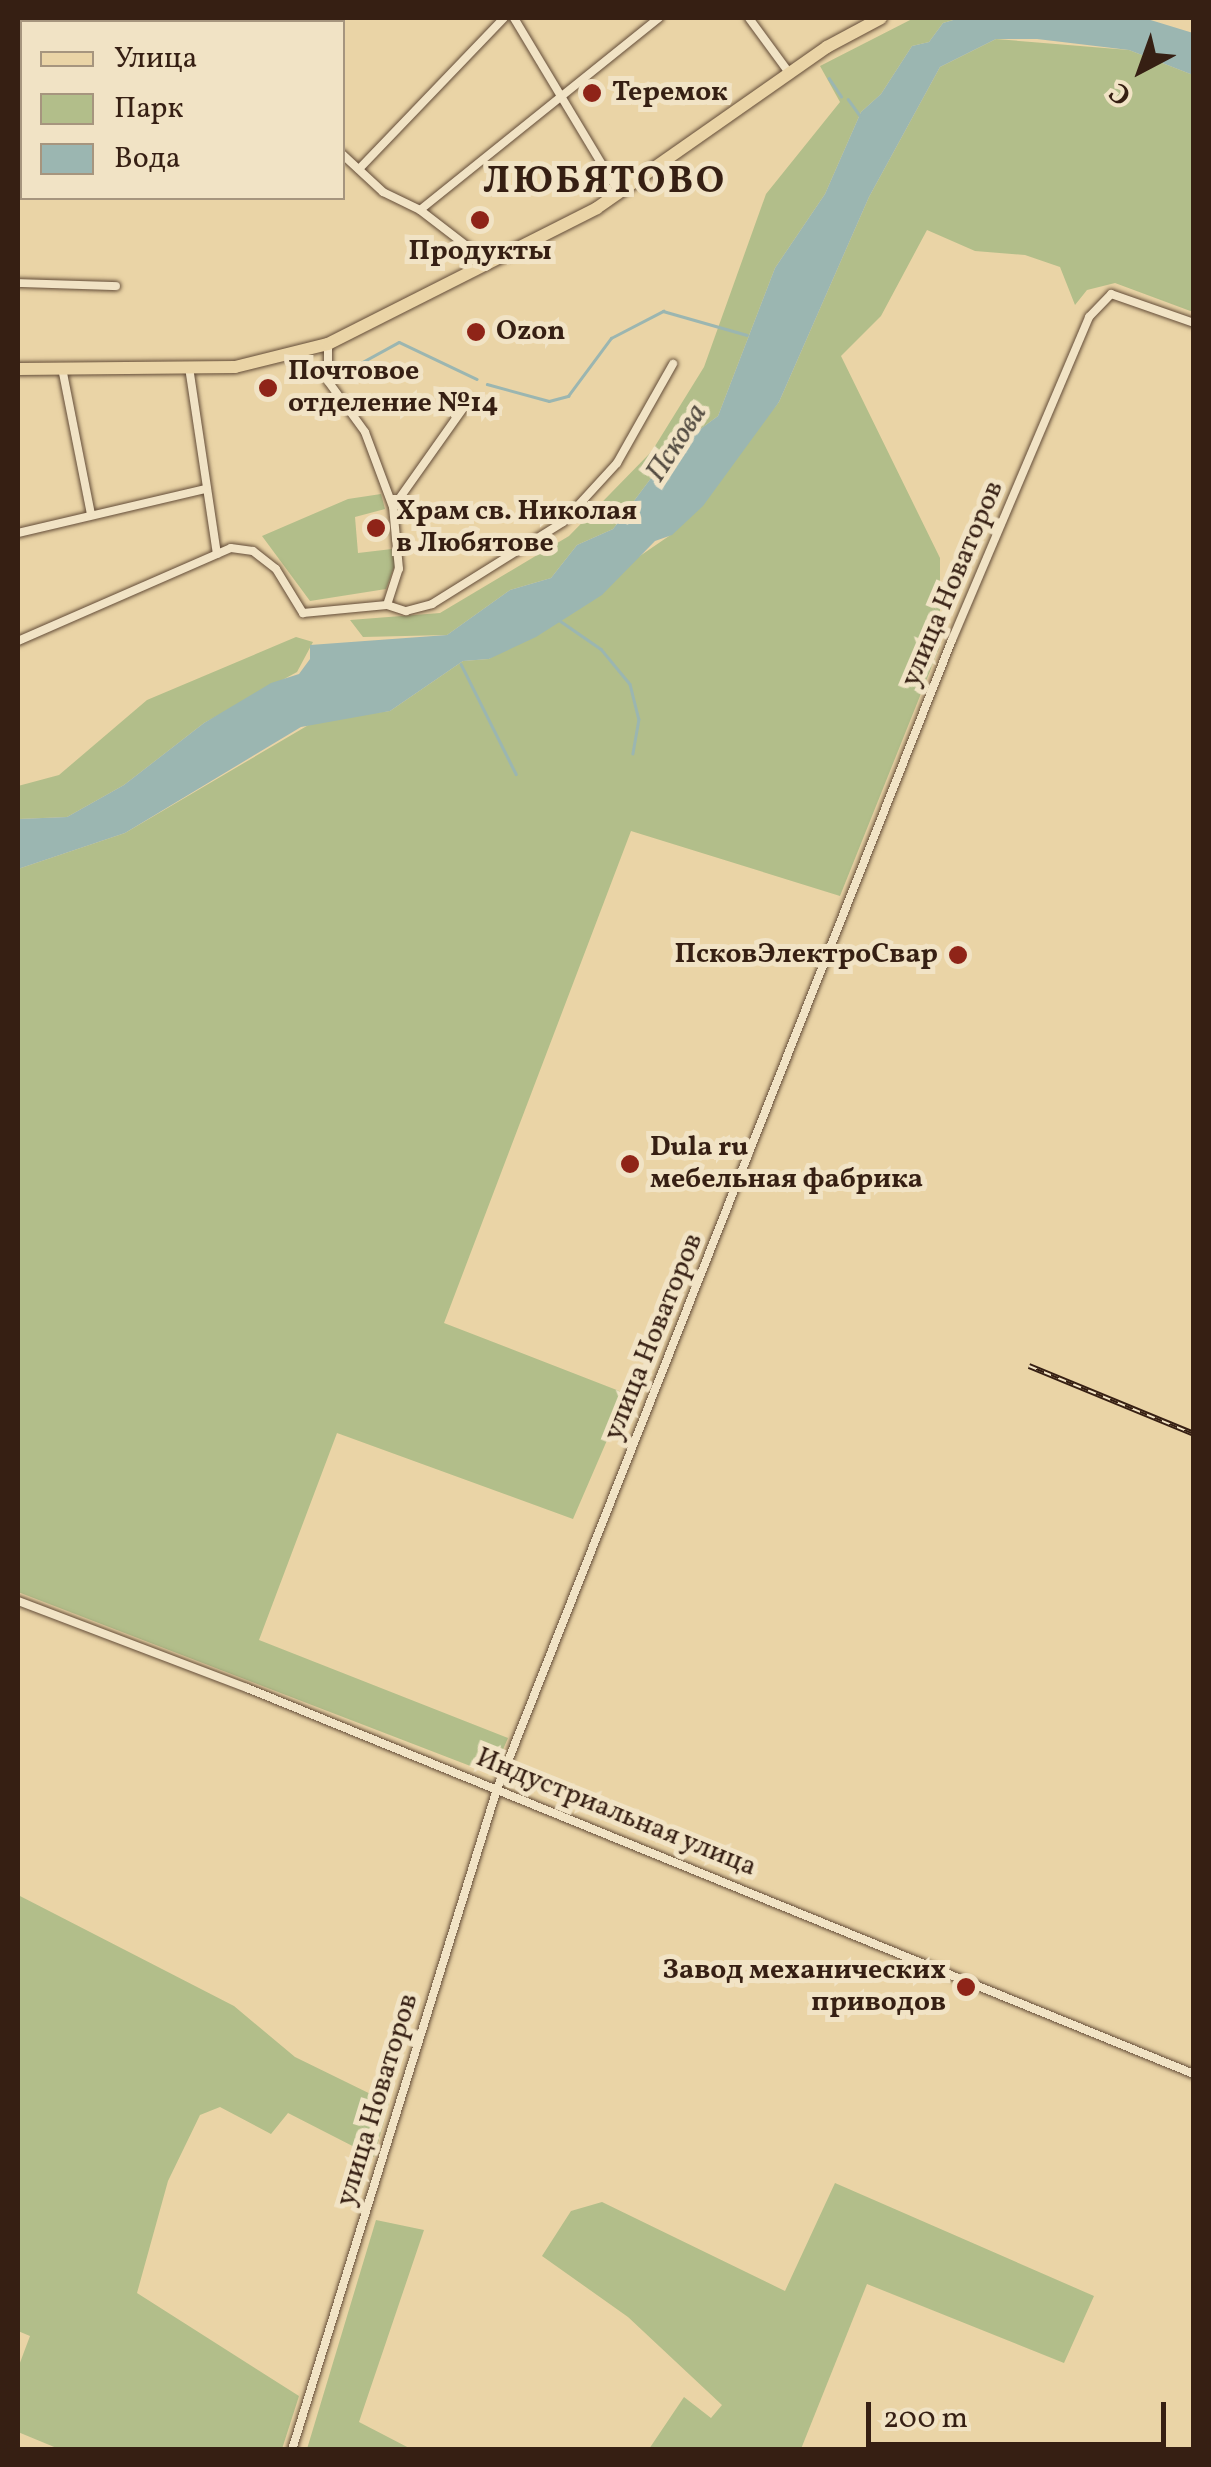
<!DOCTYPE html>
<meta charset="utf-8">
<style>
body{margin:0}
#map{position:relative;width:1211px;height:2467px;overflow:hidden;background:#ead4a6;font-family:Vollkorn,serif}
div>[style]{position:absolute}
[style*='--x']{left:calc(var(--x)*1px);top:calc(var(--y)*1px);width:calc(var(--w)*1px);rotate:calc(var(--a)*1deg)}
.green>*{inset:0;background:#b2be8a}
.water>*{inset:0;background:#9bb6b1}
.stream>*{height:2.5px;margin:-1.25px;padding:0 1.25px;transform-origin:1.25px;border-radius:1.25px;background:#9bb6b1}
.roads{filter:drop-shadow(0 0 2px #634c38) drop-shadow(0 0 2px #634c38)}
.minor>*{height:8px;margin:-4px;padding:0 4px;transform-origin:4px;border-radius:4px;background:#f1e3c5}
.primary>*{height:12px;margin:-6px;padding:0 6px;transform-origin:6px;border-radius:6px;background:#ead4a6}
.rail>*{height:6px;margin-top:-3px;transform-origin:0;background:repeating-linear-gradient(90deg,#f1e3c5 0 8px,#361f13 0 16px);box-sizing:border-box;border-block:2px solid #361f13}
.dots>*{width:28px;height:28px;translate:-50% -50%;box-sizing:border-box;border:5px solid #f1e3c5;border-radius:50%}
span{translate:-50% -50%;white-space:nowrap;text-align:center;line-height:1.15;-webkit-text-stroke:10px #f1e3c5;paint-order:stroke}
.poi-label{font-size:28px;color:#361f13;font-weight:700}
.left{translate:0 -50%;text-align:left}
.right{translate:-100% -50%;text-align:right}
.street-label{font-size:28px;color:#361f13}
.water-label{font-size:30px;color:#544c42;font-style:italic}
.district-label{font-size:38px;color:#361f13;font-weight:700;letter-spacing:2.5px}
.frame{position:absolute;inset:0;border:20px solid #361f13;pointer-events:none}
.legend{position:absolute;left:20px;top:20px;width:325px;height:180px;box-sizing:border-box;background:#f1e3c5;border:2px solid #a6957e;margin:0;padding:12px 18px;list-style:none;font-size:30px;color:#361f13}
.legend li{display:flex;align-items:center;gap:20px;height:50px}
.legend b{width:50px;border:2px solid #a6957e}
.north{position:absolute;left:1091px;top:20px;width:100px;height:100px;-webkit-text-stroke:8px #f1e3c5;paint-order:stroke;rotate:221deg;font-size:28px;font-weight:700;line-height:40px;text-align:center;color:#361f13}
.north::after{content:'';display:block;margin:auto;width:35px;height:45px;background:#361f13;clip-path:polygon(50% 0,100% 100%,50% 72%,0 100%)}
.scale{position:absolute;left:866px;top:2402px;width:300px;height:45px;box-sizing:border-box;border:5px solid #361f13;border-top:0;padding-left:12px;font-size:30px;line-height:35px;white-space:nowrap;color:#361f13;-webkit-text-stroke:8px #f1e3c5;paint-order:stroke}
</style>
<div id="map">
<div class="green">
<div style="clip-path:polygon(914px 18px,960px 18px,943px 23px,929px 42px,912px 46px,881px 94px,861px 112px,825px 194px,775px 268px,718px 416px,672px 450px,613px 529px,577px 545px,551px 578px,510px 590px,447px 635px,363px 637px,350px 620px,440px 613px,569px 536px,652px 451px,704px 367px,766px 194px,840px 102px,820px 66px)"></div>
<div style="clip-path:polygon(996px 39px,1129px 50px,1193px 75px,1193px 312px,1115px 283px,1087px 290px,1075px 305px,1060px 267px,1025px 255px,975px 251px,927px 230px,881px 316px,841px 356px,940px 558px,940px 646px,840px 896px,631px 831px,444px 1323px,627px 1394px,573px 1519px,337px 1433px,259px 1640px,508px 1738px,494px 1770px,486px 1772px,18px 1592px,18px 869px,125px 833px,317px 720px,390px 711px,463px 661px,489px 659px,672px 534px,779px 402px,869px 197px,940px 67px)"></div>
<div style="clip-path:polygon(381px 494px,385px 509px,355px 517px,358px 553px,392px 549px,395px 565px,386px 589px,310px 601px,262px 536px,348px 499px)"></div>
<div style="clip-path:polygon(296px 637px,313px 642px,297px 672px,204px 723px,124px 785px,67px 817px,18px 819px,18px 786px,59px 775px,147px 700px)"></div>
<div style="clip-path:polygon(18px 1895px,234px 2006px,295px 2057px,389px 2103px,374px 2157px,288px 2113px,271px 2134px,220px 2107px,200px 2115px,168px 2181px,137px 2293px,299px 2396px,282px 2449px,59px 2449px,18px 2432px,18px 2368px,30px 2336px,18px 2331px)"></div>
<div style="clip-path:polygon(835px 2183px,1094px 2296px,1064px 2363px,867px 2284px,801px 2449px,649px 2449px,684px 2397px,711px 2418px,722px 2405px,628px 2317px,542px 2256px,571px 2211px,602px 2202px,785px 2291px)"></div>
<div style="clip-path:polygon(376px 2220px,424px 2230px,359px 2422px,411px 2449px,307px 2449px)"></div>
</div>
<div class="water">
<div style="clip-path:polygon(960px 18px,1144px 18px,1193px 33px,1193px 75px,1129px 50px,1037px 39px,996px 39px,940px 67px,869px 197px,779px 402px,703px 506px,672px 535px,655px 541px,602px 595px,536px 637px,489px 659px,463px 661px,390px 711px,301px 727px,125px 833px,18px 869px,18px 819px,67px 817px,124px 785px,204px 723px,271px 683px,299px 674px,310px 659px,310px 645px,447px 635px,510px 590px,551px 578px,577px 545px,613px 529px,672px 450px,718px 416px,775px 268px,825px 194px,861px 112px,881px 94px,912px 46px,929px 42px,943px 23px)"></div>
</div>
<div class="stream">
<div style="--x:829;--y:78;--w:22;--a:56"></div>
<div style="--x:848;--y:99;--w:22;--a:54"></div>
<div style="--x:346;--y:371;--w:60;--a:-28.7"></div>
<div style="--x:399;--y:342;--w:86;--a:25.4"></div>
<div style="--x:487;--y:384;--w:64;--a:15.3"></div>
<div style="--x:549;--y:401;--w:20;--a:-15"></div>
<div style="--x:568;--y:396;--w:72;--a:-53.4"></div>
<div style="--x:611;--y:338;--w:59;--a:-27.4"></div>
<div style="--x:663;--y:311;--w:87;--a:15.9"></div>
<div style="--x:559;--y:620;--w:51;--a:34.6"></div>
<div style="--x:601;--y:649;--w:45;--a:50.4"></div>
<div style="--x:630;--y:684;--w:36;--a:76"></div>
<div style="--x:639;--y:719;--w:35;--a:100"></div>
<div style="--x:461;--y:664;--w:123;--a:63.4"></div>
</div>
<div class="roads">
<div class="minor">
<div style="--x:150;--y:18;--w:6;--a:45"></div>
<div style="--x:514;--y:18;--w:204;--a:59"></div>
<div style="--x:749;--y:18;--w:69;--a:53.8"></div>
<div style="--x:342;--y:154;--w:56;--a:42.8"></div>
<div style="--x:383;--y:192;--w:41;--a:25.9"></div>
<div style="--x:420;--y:210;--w:88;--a:37.6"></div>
<div style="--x:359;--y:169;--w:209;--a:-46.2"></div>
<div style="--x:420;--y:210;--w:307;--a:-38.8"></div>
<div style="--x:18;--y:283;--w:98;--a:1.8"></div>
<div style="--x:189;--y:367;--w:189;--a:81.5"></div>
<div style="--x:62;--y:368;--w:150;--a:78.8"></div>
<div style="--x:394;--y:506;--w:130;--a:-54.7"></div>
<div style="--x:18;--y:533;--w:193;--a:-13.2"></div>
<div style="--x:387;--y:605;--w:20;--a:18"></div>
<div style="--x:406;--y:611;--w:27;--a:-15"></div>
<div style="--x:432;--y:604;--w:155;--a:-32"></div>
<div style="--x:563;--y:522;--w:80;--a:-47.5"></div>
<div style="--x:617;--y:463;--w:114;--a:-60.5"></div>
<div style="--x:18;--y:641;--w:232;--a:-23.6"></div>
<div style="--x:231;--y:548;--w:22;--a:8"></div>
<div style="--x:253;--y:551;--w:29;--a:38"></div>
<div style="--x:276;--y:569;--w:52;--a:58.5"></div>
<div style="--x:303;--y:613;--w:84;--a:-5.4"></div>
<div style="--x:387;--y:605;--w:38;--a:-72"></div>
<div style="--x:399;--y:569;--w:62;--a:-95.5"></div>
<div style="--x:393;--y:507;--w:80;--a:-110.5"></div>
<div style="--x:365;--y:432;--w:63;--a:-126"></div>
<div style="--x:328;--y:381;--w:37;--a:-90"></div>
<div style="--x:18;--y:1601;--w:245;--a:20.8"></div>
<div style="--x:247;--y:1688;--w:1023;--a:22.18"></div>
<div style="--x:292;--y:2450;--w:692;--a:-72.77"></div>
<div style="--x:497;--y:1789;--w:1236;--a:-68.4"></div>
<div style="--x:952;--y:640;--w:351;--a:-67"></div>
<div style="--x:1089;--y:317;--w:32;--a:-46"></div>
<div style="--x:1111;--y:294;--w:88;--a:19.3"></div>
</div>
<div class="primary">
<div style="--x:18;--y:369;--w:217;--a:-0.5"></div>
<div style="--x:235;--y:367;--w:96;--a:-13.9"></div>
<div style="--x:328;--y:344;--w:301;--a:-26.8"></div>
<div style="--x:597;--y:208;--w:281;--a:-35"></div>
<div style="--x:827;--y:47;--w:61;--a:-28.2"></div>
</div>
</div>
<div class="rail">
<div style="--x:1029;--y:1366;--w:178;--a:22.4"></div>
</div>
<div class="dots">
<div style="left:592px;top:93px;background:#8f2418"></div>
<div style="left:480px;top:220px;background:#8f2418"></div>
<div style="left:476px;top:332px;background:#8f2418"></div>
<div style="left:268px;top:388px;background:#8f2418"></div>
<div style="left:376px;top:528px;background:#8f2418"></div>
<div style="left:958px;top:955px;background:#8f2418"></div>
<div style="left:630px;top:1164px;background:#8f2418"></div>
<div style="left:966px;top:1987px;background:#8f2418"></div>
</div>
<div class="poi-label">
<span class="left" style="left:612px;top:93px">Теремок</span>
<span style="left:480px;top:252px">Продукты</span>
<span class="left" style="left:496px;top:332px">Ozon</span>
<span class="left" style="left:288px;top:388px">Почтовое<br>отделение №14</span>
<span class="left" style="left:396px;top:528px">Храм св. Николая<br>в Любятове</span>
<span class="right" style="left:938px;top:955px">ПсковЭлектроСвар</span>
<span class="left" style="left:650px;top:1164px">Dula ru<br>мебельная фабрика</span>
<span class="right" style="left:946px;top:1987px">Завод механических<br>приводов</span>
</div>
<div class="street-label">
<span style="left:953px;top:584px;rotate:-67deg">улица Новаторов</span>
<span style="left:654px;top:1337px;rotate:-68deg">улица Новаторов</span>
<span style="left:616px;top:1813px;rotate:22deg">Индустриальная улица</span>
<span style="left:378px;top:2100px;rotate:-73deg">улица Новаторов</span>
</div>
<div class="water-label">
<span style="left:677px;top:443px;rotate:-57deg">Пскова</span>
</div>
<div class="district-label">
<span style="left:605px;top:183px">ЛЮБЯТОВО</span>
</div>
<div class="frame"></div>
<ul class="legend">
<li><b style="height:12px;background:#ead4a6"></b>Улица</li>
<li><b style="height:28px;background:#b2be8a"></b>Парк</li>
<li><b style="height:28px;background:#9bb6b1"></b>Вода</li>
</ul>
<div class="north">С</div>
<div class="scale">200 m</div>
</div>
